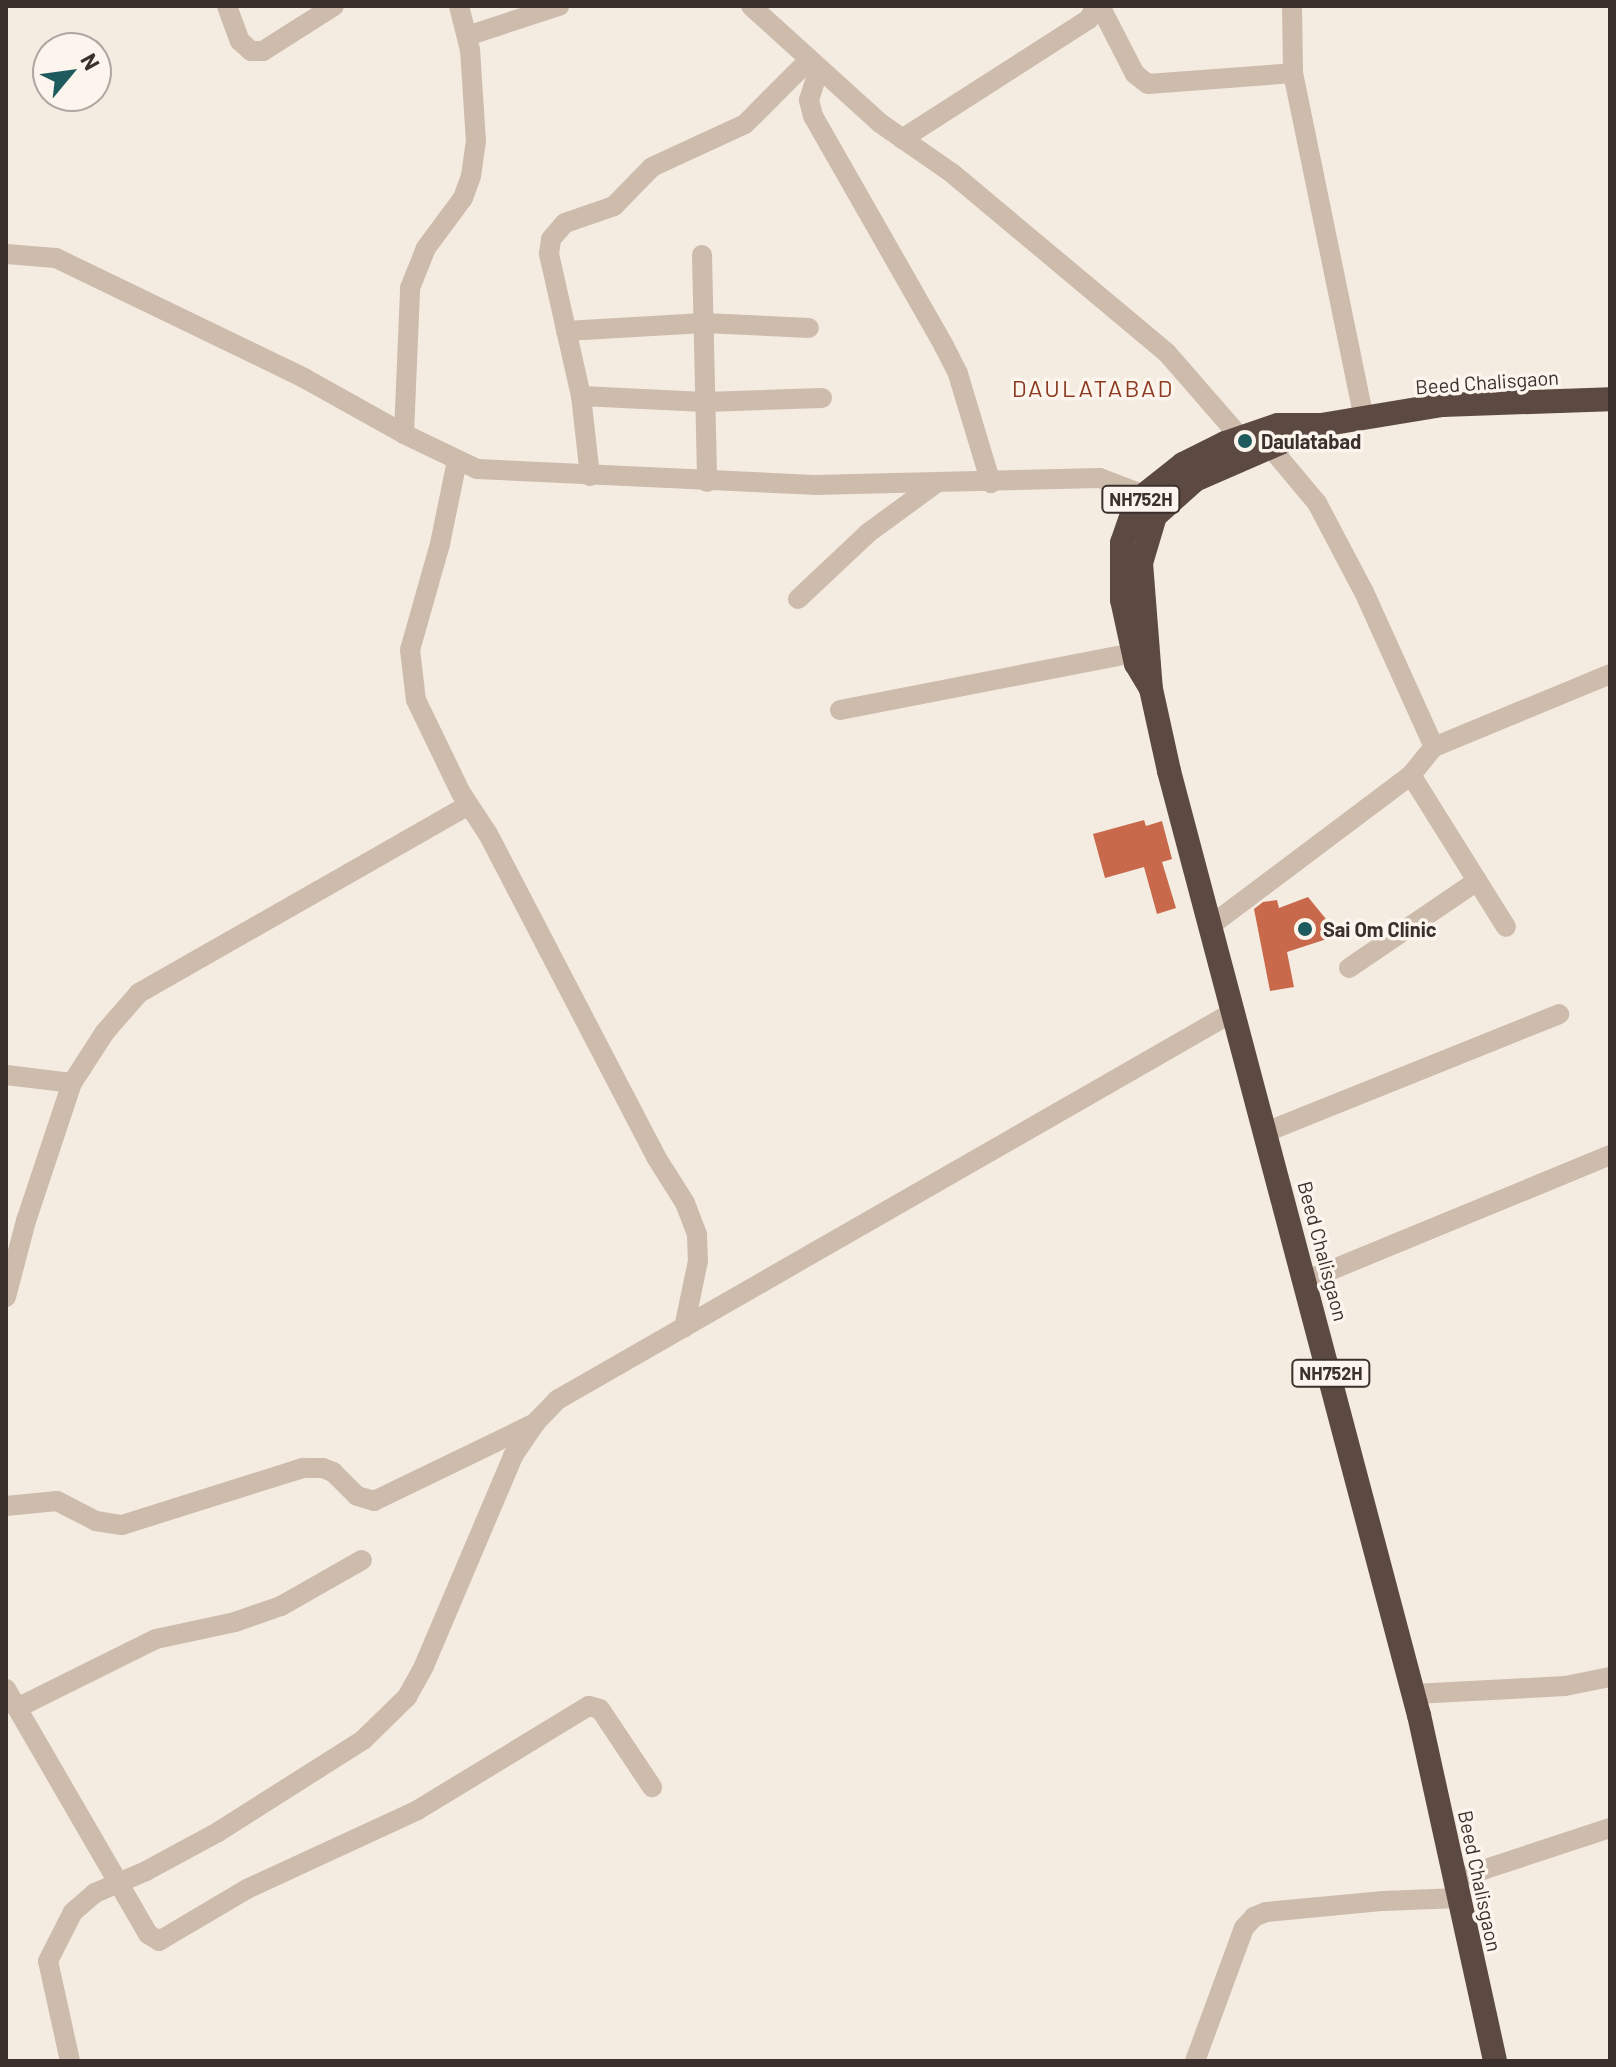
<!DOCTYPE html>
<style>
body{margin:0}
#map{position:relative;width:1616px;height:2067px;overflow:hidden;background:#f4ebe1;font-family:Barlow,sans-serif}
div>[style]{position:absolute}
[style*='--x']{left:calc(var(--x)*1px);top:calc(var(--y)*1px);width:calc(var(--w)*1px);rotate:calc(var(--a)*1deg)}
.building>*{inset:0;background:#c8694b}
.minor>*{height:20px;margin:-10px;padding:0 10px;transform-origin:10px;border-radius:10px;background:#cdbbac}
.highway>*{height:24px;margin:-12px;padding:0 12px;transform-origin:12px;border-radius:12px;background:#5c4a42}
.dots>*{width:22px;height:22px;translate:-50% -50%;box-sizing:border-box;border:4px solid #fbf5ee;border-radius:50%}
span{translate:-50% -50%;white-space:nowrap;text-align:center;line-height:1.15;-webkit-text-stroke:7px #fbf5ee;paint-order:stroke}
.shield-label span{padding:2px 6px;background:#fbf5ee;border:2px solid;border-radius:6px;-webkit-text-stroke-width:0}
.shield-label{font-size:18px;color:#3b302b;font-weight:700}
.street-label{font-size:20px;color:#3b302b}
.poi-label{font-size:20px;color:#3b302b;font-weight:700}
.left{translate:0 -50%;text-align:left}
.quarter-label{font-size:24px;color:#8c3b22;letter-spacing:2px}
.frame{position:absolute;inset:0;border:8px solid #3b302b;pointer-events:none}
.north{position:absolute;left:32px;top:32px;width:80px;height:80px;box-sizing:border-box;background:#fbf5ee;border:2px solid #aea6a0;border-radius:50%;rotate:61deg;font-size:22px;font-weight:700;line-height:32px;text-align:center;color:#3b302b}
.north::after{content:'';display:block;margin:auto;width:28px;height:36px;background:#1f5a5e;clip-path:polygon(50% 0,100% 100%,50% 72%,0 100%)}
</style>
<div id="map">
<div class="building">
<div style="clip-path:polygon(1144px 820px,1146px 826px,1162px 821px,1172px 859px,1162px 862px,1176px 908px,1157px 914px,1144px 867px,1105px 878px,1093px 834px)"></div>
<div style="clip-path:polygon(1308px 897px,1339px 935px,1287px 952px,1294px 987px,1270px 991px,1254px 909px,1263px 902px,1277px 900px,1279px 908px)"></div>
</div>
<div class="minor">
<div style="--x:227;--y:6;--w:37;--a:70"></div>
<div style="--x:240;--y:41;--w:15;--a:42"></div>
<div style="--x:251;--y:51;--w:12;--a:0"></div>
<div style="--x:263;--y:51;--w:84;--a:-32.4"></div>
<div style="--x:751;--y:6;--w:174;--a:42.2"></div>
<div style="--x:880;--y:123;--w:89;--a:34.9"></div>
<div style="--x:953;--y:174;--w:279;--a:39.9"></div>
<div style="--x:1167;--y:353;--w:111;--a:49"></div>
<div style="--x:1100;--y:6;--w:76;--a:62.8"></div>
<div style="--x:1135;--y:74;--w:16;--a:38"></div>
<div style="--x:1148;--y:84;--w:145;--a:-4.3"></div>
<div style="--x:1292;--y:6;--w:67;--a:89.1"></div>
<div style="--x:1293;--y:73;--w:352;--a:78.4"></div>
<div style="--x:467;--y:36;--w:97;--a:-18.1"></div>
<div style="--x:819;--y:69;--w:33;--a:108"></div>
<div style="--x:809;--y:100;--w:16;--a:76"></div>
<div style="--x:813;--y:116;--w:265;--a:60.3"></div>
<div style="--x:944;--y:346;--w:31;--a:63"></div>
<div style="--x:958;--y:374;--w:114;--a:73.2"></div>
<div style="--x:902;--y:139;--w:222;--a:-32.7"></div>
<div style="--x:1089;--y:19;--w:15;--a:-62"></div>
<div style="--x:6;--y:254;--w:50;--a:4.6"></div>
<div style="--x:56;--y:258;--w:276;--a:25.8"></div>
<div style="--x:304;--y:378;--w:115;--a:29.2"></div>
<div style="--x:404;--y:434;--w:81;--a:25.6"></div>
<div style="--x:477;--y:469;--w:337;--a:2.7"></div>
<div style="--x:814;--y:485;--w:286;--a:-1.4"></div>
<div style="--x:1100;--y:478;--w:47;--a:21.1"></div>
<div style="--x:702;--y:255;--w:227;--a:88.7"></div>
<div style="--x:566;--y:331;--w:138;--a:-3.3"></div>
<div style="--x:704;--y:323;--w:105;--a:2.7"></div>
<div style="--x:581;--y:396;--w:124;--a:2.8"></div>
<div style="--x:705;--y:402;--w:117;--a:-2"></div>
<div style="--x:404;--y:434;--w:146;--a:-87.6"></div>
<div style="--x:410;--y:288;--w:43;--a:-68.2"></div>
<div style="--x:426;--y:248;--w:62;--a:-53.5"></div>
<div style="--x:463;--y:198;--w:23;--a:-70"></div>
<div style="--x:471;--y:176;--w:34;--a:-82"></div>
<div style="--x:476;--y:142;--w:92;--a:-93.7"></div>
<div style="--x:470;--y:50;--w:45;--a:-104"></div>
<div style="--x:1270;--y:447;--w:73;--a:50"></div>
<div style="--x:1317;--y:503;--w:101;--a:62.2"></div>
<div style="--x:1364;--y:592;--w:170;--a:65.7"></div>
<div style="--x:457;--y:461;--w:85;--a:101.6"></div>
<div style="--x:440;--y:544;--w:110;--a:105.8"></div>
<div style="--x:410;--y:650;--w:50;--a:83.2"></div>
<div style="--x:416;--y:700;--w:103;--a:64.2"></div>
<div style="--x:461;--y:793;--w:49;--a:56.6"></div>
<div style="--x:488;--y:834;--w:364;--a:62.5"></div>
<div style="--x:656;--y:1157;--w:54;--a:57.8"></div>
<div style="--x:685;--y:1203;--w:34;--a:69"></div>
<div style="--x:697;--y:1235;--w:26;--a:88"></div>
<div style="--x:698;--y:1261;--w:68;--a:101.8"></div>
<div style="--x:590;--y:476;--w:81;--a:-96.4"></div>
<div style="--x:581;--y:396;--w:146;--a:-102.7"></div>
<div style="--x:549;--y:254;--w:15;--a:-82"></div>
<div style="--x:551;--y:239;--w:21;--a:-49"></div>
<div style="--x:565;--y:223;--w:52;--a:-19.1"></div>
<div style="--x:614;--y:206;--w:54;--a:-45.7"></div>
<div style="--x:652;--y:167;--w:102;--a:-24.8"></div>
<div style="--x:745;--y:124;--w:91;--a:-45"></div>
<div style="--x:798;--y:599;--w:96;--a:-43.3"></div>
<div style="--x:868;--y:533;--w:83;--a:-36.2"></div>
<div style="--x:840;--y:710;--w:298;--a:-11"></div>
<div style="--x:1411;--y:775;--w:179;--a:58"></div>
<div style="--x:1210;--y:926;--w:251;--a:-36.9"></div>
<div style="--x:1411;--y:775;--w:36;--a:-51"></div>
<div style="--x:1434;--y:747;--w:191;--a:-22.5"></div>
<div style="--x:1349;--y:968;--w:155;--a:-34.2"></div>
<div style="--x:6;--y:1075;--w:66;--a:6.9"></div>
<div style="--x:1266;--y:1132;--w:316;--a:-21.9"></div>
<div style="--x:1307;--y:1280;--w:328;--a:-22.4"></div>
<div style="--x:6;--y:1297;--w:79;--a:-75.3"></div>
<div style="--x:26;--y:1221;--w:145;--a:-71.6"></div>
<div style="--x:72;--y:1083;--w:61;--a:-57.1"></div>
<div style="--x:105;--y:1032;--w:52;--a:-48.9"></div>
<div style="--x:139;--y:993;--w:379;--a:-29.7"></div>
<div style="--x:6;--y:1506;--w:51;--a:-5.6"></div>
<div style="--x:57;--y:1501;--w:44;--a:27.1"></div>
<div style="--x:96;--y:1521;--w:26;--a:9"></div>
<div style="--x:122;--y:1525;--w:190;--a:-17.5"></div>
<div style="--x:303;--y:1468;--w:20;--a:0"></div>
<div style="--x:323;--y:1468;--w:11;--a:22"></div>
<div style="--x:333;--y:1472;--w:34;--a:45"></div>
<div style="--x:357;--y:1496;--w:18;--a:16"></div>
<div style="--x:374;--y:1501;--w:179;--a:-25.8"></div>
<div style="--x:6;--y:1689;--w:283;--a:59.9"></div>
<div style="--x:148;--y:1934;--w:13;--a:32"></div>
<div style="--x:159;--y:1941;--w:102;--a:-30.6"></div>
<div style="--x:247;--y:1889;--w:186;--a:-24.8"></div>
<div style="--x:416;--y:1811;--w:202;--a:-31.3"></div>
<div style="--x:589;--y:1706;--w:11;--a:15"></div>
<div style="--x:600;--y:1709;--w:94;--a:56.3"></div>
<div style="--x:1414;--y:1694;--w:151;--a:-3"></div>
<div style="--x:1565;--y:1686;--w:46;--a:-11.3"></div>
<div style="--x:17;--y:1708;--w:155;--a:-26.4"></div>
<div style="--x:156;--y:1639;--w:81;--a:-12.1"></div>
<div style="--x:235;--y:1622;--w:49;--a:-19.2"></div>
<div style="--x:281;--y:1606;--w:93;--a:-29.6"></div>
<div style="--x:1455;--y:1879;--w:163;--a:-18.2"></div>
<div style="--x:70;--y:2061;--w:102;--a:-102.4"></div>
<div style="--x:48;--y:1961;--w:55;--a:-63"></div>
<div style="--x:73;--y:1912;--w:29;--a:-41"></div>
<div style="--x:95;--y:1893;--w:56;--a:-23.3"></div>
<div style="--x:146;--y:1871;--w:82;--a:-28.4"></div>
<div style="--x:218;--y:1832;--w:172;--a:-32.4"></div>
<div style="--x:363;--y:1740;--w:62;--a:-44.3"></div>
<div style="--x:407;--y:1697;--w:35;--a:-61"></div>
<div style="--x:424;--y:1666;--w:228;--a:-67"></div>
<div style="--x:513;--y:1456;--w:40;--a:-56"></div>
<div style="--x:535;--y:1423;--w:32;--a:-46"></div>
<div style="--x:557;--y:1400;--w:779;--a:-29.85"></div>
<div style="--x:1195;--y:2061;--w:142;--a:-69.8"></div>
<div style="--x:1244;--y:1928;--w:15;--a:-48"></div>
<div style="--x:1254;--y:1917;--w:13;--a:-23"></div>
<div style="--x:1266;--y:1912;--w:118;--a:-5.4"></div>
<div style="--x:1383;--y:1901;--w:76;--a:-2.3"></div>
</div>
<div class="highway">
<div style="--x:1321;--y:425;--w:137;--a:156.4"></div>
<div style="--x:1195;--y:480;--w:54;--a:138"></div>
<div style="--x:1155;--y:516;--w:49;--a:106.6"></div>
<div style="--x:1141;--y:563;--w:126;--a:85.5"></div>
<div style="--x:1151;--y:689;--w:84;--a:77.6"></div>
<div style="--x:1169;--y:771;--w:977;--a:75.17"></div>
<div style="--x:1419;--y:1715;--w:354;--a:77.6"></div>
<div style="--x:1150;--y:687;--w:27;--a:-121"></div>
<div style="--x:1136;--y:664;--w:66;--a:-102.3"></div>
<div style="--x:1122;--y:600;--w:57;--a:-90"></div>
<div style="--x:1122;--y:543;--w:37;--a:-71"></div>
<div style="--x:1134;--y:508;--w:16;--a:-52"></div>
<div style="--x:1144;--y:495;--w:50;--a:-38.5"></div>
<div style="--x:1183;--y:464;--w:47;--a:-26.6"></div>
<div style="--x:1225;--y:443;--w:56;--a:-18.8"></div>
<div style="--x:1278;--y:425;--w:43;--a:0"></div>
<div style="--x:1321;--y:425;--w:123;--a:-9.4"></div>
<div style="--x:1442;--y:405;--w:168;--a:-2"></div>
</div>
<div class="dots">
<div style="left:1245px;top:441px;background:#1f5a5e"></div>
<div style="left:1305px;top:929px;background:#1f5a5e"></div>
</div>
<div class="shield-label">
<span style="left:1141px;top:499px">NH752H</span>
<span style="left:1331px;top:1373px">NH752H</span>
</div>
<div class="street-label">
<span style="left:1487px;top:382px;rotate:-4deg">Beed Chalisgaon</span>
<span style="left:1323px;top:1251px;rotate:75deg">Beed Chalisgaon</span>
<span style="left:1480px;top:1881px;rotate:78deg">Beed Chalisgaon</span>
</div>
<div class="poi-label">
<span class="left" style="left:1261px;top:441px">Daulatabad</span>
<span class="left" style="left:1323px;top:929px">Sai Om Clinic</span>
</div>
<div class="quarter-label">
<span style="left:1093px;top:388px">DAULATABAD</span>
</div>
<div class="frame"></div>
<div class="north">N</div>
</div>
